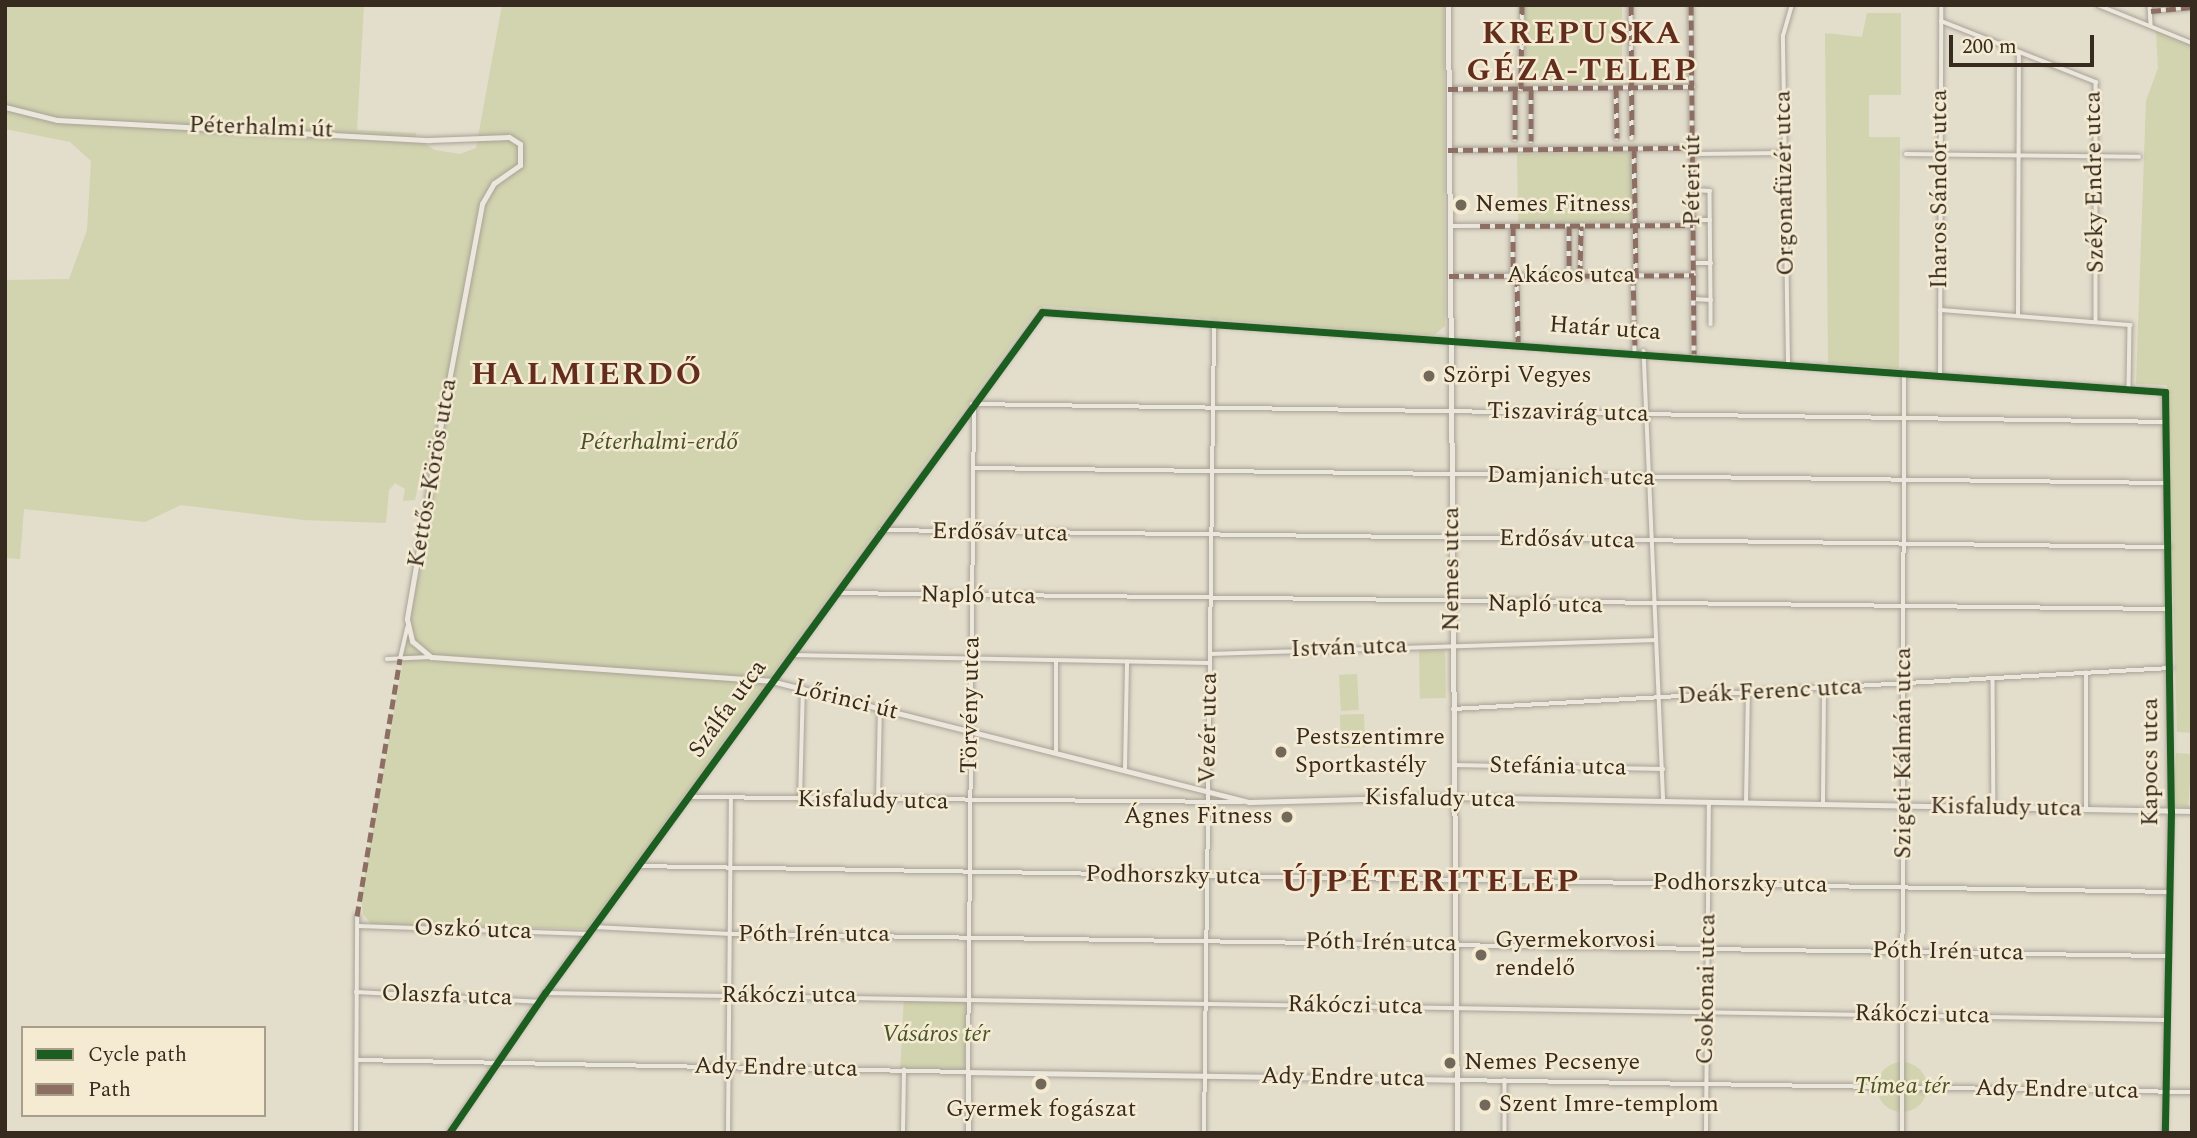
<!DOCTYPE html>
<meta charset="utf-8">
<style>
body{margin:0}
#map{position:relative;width:2197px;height:1138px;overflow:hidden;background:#e3ddcc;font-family:Spectral,serif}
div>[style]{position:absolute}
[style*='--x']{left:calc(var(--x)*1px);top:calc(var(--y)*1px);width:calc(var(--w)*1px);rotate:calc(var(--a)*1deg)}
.green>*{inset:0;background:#d2d3af;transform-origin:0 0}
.round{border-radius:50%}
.roads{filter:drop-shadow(0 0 2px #a8a296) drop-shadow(0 0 2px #a8a296)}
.street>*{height:3.5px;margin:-1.75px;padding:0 1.75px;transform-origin:1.75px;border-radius:1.75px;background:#ece7dd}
.secondary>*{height:5px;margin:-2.5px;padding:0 2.5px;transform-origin:2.5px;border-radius:2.5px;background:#ece7dd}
.quiet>*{height:5px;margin-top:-2.5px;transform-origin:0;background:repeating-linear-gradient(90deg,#8d6e63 0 10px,transparent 0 15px)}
.cycleway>*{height:7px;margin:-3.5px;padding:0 3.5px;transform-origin:3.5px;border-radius:3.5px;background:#1b5e20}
.dots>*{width:19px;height:19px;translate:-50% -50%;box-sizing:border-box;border:4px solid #f5ebd2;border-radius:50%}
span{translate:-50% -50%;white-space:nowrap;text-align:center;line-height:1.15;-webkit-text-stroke:5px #f5ebd2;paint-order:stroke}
.street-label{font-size:24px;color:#372a1e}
.poi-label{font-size:24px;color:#372a1e}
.left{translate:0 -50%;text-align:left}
.right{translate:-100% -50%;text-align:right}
.park-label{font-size:24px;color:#475325;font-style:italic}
.district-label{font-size:32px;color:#632d1e;font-weight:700;letter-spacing:2px}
.frame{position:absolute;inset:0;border:7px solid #372a1e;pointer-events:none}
.legend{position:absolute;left:21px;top:1026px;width:245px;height:91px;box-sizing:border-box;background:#f5ebd2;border:2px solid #a99e8a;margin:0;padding:9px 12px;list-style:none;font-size:21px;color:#372a1e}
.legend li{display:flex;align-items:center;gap:14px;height:35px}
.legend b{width:35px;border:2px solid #a99e8a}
.scale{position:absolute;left:1949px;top:35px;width:145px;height:32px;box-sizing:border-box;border:4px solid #372a1e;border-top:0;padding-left:9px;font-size:21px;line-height:24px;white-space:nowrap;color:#372a1e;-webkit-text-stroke:5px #f5ebd2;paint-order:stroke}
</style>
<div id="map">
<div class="green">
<div style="clip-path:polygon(5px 5px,364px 5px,357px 130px,416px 133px,416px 139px,435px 150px,460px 154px,476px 148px,502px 5px,1444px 5px,1445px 326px,1434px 335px,1405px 334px,1044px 306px,1036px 310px,587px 929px,372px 925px,363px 914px,361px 895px,435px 483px,420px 478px,415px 500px,403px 501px,405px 489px,395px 483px,389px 490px,386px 523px,304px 520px,181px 505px,145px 522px,24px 509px,20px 559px,5px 558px,5px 280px,69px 279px,87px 230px,91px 161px,70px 142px,5px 129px)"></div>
<div style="left:1525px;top:5px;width:97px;height:78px"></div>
<div style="clip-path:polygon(1867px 13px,1901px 13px,1901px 95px,1869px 95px,1869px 137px,1900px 137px,1899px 369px,1828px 363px,1825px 33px,1862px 37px)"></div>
<div style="clip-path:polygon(2156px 31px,2192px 45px,2192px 733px,2177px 732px,2167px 385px,2136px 384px,2146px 101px,2158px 68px)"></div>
<div style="left:1632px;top:152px;width:70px;height:115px;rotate:89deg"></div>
<div style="left:1445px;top:650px;width:48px;height:26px;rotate:89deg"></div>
<div style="left:1357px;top:674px;width:36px;height:18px;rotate:87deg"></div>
<div style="left:1364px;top:714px;width:33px;height:24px;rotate:88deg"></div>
<div style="left:2176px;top:753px;width:16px;height:53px;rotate:4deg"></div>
<div style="left:904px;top:997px;width:64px;height:73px;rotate:3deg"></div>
<div class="round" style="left:1877px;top:1062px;width:50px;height:50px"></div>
</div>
<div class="roads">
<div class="street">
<div style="--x:1631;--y:5;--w:133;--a:89.6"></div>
<div style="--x:1691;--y:5;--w:349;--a:89.5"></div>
<div style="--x:2098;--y:5;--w:101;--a:22"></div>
<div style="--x:2150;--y:5;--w:21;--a:87"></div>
<div style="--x:2151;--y:11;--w:41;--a:-5.6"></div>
<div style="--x:1941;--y:21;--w:167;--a:21.5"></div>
<div style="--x:2096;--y:82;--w:240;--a:90"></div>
<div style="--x:1616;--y:88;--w:50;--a:88.9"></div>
<div style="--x:1450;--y:89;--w:243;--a:-0.5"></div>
<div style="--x:1521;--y:89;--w:84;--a:-89.3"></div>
<div style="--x:1531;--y:89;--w:52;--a:90"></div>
<div style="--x:1515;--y:90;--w:49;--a:90"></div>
<div style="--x:1634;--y:148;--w:127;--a:89.1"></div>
<div style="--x:1450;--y:150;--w:243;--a:-0.5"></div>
<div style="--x:1694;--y:154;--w:90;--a:-0.6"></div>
<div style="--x:1906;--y:154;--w:233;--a:0.7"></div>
<div style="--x:1693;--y:190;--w:17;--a:3"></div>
<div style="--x:1710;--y:191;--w:109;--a:89.5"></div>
<div style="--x:1693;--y:220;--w:17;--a:0"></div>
<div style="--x:1450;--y:226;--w:243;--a:-0.2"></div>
<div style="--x:1513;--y:226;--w:50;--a:90"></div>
<div style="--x:1569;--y:226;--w:49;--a:90"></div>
<div style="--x:1694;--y:263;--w:17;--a:0"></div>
<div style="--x:1580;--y:275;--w:49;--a:-88.8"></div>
<div style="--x:1633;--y:275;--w:75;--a:88.5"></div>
<div style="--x:1451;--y:276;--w:243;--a:-0.2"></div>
<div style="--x:1517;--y:276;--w:66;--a:89.1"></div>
<div style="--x:1694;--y:299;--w:17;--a:3"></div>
<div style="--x:1711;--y:300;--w:24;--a:90"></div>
<div style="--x:1940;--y:310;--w:191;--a:4.5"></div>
<div style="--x:2130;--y:325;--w:63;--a:90.9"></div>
<div style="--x:2018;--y:315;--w:262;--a:-89.8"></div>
<div style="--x:1644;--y:351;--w:450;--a:87.5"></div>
<div style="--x:1788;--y:362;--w:326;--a:-90.9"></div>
<div style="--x:1783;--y:36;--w:32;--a:-74"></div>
<div style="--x:1940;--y:373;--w:368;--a:-89.8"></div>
<div style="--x:972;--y:404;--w:1193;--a:0.86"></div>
<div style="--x:975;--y:468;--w:1192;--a:0.72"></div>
<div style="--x:881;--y:530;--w:1288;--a:0.76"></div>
<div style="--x:836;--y:593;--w:1333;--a:0.69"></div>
<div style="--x:1210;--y:654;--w:445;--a:-1.8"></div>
<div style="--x:791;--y:655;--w:418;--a:1.1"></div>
<div style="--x:387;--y:659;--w:44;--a:-2.6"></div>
<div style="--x:400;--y:659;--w:32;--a:-77"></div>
<div style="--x:1993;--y:679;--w:129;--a:89.6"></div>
<div style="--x:1453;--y:709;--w:719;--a:-3.27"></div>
<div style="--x:1056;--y:751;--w:90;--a:-90"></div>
<div style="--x:1454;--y:765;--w:209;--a:1.1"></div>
<div style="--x:1125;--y:769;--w:107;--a:-88.9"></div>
<div style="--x:688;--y:797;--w:554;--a:0.52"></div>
<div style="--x:800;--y:800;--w:111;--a:-88.5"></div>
<div style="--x:878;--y:801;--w:92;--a:-88.8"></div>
<div style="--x:1746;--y:803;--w:110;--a:-89"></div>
<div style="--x:1823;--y:804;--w:114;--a:-89.5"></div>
<div style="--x:2086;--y:809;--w:136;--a:-90"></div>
<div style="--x:638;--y:866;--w:1531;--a:0.97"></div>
<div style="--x:358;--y:926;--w:231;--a:2"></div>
<div style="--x:594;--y:927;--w:137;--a:2.9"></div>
<div style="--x:731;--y:934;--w:1436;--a:0.88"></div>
<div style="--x:356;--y:992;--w:182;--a:3.1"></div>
<div style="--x:545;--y:993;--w:1621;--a:0.95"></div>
<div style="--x:357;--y:1060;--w:611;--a:1.13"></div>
<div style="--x:968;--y:1072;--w:668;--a:-89.49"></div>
<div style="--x:1457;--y:1080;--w:735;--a:0.94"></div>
<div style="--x:1505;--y:1080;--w:53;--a:90"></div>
<div style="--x:356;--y:1133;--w:217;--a:-89.7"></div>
<div style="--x:449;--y:1133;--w:170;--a:-55.6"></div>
<div style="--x:545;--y:993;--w:843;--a:-53.88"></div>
<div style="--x:1042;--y:312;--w:1126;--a:4.07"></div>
<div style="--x:2165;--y:392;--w:419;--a:89.2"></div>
<div style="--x:2171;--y:811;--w:322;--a:91.1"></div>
<div style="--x:728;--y:1133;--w:333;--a:-89.5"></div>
<div style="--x:903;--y:1133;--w:63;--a:-89.1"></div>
<div style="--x:1204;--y:1133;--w:810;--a:-89.29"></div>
<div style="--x:1706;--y:1133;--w:330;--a:-89.5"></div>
<div style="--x:1902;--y:1133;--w:760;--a:-89.85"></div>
</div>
<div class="secondary">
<div style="--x:1448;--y:5;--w:1128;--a:89.54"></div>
<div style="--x:5;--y:107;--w:54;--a:14"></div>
<div style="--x:57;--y:120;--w:373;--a:3.1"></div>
<div style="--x:429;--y:140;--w:80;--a:-2.1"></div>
<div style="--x:509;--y:137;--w:13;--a:32"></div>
<div style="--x:520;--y:144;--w:21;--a:90"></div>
<div style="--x:520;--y:165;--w:32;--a:145"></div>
<div style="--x:494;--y:183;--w:24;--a:120"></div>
<div style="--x:482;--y:204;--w:233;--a:100.6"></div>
<div style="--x:439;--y:433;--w:189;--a:99.8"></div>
<div style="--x:407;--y:619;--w:23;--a:77"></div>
<div style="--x:412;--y:641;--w:25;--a:40"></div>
<div style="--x:431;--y:657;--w:341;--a:4"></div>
<div style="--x:771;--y:681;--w:493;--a:14.2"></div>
<div style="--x:1249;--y:802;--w:196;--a:-1.5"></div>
<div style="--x:1445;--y:797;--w:747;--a:1.07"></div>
<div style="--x:968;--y:1133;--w:61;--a:-90"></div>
<div style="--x:968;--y:1072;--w:487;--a:0.9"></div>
</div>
</div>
<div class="quiet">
<div style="--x:1631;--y:5;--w:133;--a:89.6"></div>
<div style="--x:1691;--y:5;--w:349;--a:89.5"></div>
<div style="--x:2151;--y:11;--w:41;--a:-5.6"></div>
<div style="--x:1616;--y:88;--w:50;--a:88.9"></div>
<div style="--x:1448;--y:89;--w:245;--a:-0.5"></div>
<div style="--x:1521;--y:89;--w:84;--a:-89.3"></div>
<div style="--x:1531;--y:89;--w:52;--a:90"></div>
<div style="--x:1515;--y:90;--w:49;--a:90"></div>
<div style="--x:1634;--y:148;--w:127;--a:89.1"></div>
<div style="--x:1448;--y:150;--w:245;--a:-0.5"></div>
<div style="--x:1480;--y:226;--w:213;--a:-0.3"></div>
<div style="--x:1513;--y:226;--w:50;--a:90"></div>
<div style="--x:1569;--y:226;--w:49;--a:90"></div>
<div style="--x:1580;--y:275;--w:49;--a:-88.8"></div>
<div style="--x:1633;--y:275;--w:75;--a:88.5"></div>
<div style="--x:1449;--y:276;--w:245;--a:-0.2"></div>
<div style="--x:1517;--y:276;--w:66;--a:89.1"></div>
<div style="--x:357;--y:916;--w:261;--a:-80.5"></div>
</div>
<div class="cycleway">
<div style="--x:449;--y:1133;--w:170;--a:-55.6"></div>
<div style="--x:545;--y:993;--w:843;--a:-53.88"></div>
<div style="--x:1042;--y:312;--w:1126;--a:4.07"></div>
<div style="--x:2165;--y:392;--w:419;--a:89.2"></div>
<div style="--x:2171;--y:811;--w:322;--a:91.1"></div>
</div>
<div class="dots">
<div style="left:1461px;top:205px;background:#73695b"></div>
<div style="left:1429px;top:376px;background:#73695b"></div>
<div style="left:1281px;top:752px;background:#73695b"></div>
<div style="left:1287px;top:817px;background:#73695b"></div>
<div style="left:1481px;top:955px;background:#73695b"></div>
<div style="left:1450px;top:1063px;background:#73695b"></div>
<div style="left:1041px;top:1084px;background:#73695b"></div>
<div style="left:1485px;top:1105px;background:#73695b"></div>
</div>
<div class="street-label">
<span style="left:261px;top:128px;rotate:2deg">Péterhalmi út</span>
<span style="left:1693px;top:180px;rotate:-90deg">Péteri út</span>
<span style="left:2095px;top:182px;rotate:-91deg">Széky Endre utca</span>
<span style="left:1785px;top:183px;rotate:-91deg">Orgonafüzér utca</span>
<span style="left:1940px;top:189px;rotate:-90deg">Iharos Sándor utca</span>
<span style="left:1571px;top:276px">Akácos utca</span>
<span style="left:1605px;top:329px;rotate:4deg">Határ utca</span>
<span style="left:1568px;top:413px;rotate:1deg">Tiszavirág utca</span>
<span style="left:433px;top:473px;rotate:-80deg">Kettős-Körös utca</span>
<span style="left:1571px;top:477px;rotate:1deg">Damjanich utca</span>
<span style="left:1000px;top:533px;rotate:1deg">Erdősáv utca</span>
<span style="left:1567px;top:540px;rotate:1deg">Erdősáv utca</span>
<span style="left:1452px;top:569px;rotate:-90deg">Nemes utca</span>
<span style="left:978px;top:596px;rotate:1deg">Napló utca</span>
<span style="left:1545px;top:605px;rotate:1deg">Napló utca</span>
<span style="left:1349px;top:648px;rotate:-2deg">István utca</span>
<span style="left:1770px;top:692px;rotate:-3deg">Deák Ferenc utca</span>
<span style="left:846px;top:700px;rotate:14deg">Lőrinci út</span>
<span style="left:971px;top:705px;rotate:-89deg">Törvény utca</span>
<span style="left:728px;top:709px;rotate:-54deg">Szálfa utca</span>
<span style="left:1209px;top:728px;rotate:-89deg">Vezér utca</span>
<span style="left:1904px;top:753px;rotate:-90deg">Szigeti Kálmán utca</span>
<span style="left:2151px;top:762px;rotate:-90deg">Kapocs utca</span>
<span style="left:1558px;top:767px;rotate:1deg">Stefánia utca</span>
<span style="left:1440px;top:799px;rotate:1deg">Kisfaludy utca</span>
<span style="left:873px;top:801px;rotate:1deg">Kisfaludy utca</span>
<span style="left:2006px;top:808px;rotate:1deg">Kisfaludy utca</span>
<span style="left:1173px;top:876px;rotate:1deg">Podhorszky utca</span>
<span style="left:1740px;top:884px;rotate:1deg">Podhorszky utca</span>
<span style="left:473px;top:930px;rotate:2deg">Oszkó utca</span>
<span style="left:814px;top:935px">Póth Irén utca</span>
<span style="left:1381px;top:943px;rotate:1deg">Póth Irén utca</span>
<span style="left:1948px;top:952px;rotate:1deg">Póth Irén utca</span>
<span style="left:1707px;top:989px;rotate:-89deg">Csokonai utca</span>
<span style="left:447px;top:996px;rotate:2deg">Olaszfa utca</span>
<span style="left:789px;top:996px">Rákóczi utca</span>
<span style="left:1355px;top:1006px;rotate:1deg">Rákóczi utca</span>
<span style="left:1922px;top:1015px;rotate:1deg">Rákóczi utca</span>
<span style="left:776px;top:1068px;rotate:1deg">Ady Endre utca</span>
<span style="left:1343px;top:1078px;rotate:1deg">Ady Endre utca</span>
<span style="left:2057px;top:1090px;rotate:1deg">Ady Endre utca</span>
</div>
<div class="poi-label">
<span class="left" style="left:1475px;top:205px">Nemes Fitness</span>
<span class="left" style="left:1443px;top:376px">Szörpi Vegyes</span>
<span class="left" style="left:1295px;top:752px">Pestszentimre<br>Sportkastély</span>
<span class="right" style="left:1273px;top:817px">Ágnes Fitness</span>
<span class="left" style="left:1495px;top:955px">Gyermekorvosi<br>rendelő</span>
<span class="left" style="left:1464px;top:1063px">Nemes Pecsenye</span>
<span class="left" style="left:1499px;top:1105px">Szent Imre-templom</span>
<span style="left:1041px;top:1110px">Gyermek fogászat</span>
</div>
<div class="park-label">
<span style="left:659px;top:443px">Péterhalmi-erdő</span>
<span style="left:936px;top:1035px">Vásáros tér</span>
<span style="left:1902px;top:1087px">Tímea tér</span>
</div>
<div class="district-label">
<span style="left:1582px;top:53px">KREPUSKA<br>GÉZA-TELEP</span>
<span style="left:587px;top:375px">HALMIERDŐ</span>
<span style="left:1431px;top:882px">ÚJPÉTERITELEP</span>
</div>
<div class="frame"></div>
<ul class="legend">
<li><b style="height:9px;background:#1b5e20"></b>Cycle path</li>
<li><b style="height:9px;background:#8d6e63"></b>Path</li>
</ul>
<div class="scale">200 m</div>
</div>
